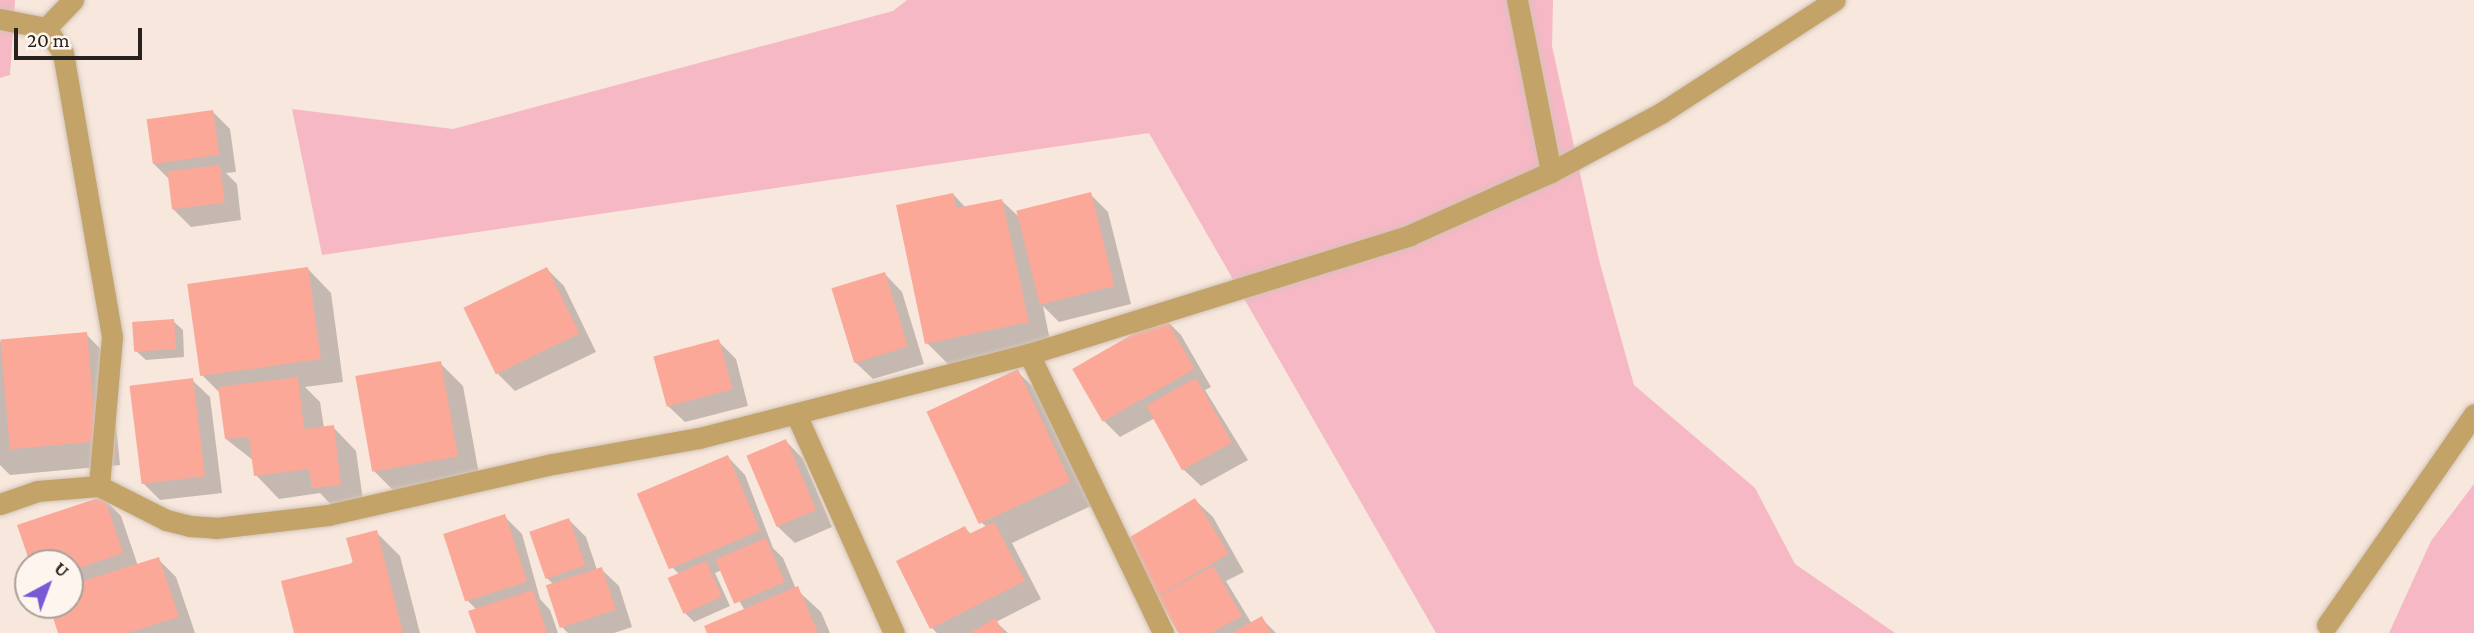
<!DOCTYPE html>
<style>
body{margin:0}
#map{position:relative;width:2474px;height:633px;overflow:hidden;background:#f7e7dc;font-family:"Crimson Pro",serif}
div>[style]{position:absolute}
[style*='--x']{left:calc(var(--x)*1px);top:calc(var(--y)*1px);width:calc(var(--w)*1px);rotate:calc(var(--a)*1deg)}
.green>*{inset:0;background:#f6b8c5}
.shadow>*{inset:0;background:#0003}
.building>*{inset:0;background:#fca898;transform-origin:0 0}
.roads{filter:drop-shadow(0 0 2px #d2c4ba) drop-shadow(0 0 2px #d2c4ba)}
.street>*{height:21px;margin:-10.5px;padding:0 10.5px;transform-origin:10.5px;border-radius:10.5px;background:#c4a369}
span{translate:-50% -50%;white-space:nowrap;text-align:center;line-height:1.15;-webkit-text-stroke:7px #fff5ef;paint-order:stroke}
.north{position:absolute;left:14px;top:549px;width:70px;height:70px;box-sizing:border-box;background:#fff5ef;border:2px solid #a9a19b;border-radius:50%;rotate:41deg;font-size:19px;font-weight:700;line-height:28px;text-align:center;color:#27221e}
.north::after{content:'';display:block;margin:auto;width:24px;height:32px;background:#775ad4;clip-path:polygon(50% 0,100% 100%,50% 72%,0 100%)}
.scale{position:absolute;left:14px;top:28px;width:128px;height:32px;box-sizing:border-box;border:4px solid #27221e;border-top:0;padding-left:9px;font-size:21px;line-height:24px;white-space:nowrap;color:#27221e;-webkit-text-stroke:5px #fff5ef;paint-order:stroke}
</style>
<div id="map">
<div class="green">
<div style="clip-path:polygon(0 0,15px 0,10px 75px,0 78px)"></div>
<div style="clip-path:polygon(907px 0,1553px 0,1552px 46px,1599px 260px,1634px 385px,1755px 488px,1795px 564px,1895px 633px,1436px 633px,1149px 133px,322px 255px,292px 109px,453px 129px,893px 11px)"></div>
<div style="clip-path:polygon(2474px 484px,2474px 633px,2389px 633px,2431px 541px)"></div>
</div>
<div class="shadow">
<div style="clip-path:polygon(213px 112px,230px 129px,236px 172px,226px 173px,237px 184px,241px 220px,191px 227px,173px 209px,169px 179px,153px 163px)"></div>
<div style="clip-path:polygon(953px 194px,966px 208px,1002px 201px,1020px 218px,1090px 194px,1108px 212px,1131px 304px,1059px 322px,1043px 306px,1051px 345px,950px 366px,927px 343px)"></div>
<div style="clip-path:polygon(308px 269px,331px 293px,343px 382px,305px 387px,320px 402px,324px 428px,333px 427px,356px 451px,364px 507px,337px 511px,320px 493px,279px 499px,256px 475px,254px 461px,226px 439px,220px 393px,201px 374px)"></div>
<div style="clip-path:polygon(547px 269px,564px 286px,596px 352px,515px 391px,497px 373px)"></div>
<div style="clip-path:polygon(885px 274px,902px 292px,924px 364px,873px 379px,855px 362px)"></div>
<div style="clip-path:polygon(1164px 318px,1181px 335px,1211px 387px,1205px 390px,1248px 460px,1201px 486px,1183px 469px,1155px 418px,1120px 437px,1103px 420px)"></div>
<div style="clip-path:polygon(173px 321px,183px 330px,184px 357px,146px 360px,136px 351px)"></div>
<div style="clip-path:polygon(86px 334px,109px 358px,120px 465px,10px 475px,0 465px,0 342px)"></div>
<div style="clip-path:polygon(718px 341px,736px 359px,748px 406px,685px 422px,667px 405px)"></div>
<div style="clip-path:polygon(440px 363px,463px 386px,480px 480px,397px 494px,374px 471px)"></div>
<div style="clip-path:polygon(1017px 371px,1041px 395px,1093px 505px,1012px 543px,1041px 599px,996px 622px,1008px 633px,937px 633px,932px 628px,965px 528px,972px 535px,987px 527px,982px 523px)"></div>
<div style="clip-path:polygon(192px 380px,210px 397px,222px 493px,160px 500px,143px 483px)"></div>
<div style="clip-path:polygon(786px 441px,803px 459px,832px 527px,795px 543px,777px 526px)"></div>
<div style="clip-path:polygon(728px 457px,745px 475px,773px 548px,783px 558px,796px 589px,821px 612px,830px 633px,709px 633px,745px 611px,722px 570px,715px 573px,730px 606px,694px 622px,685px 613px,679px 574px,671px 566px)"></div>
<div style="clip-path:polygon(103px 498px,121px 516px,138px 566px,158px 559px,176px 577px,195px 633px,60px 633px,51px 605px,70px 605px,70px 563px,32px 563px)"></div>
<div style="clip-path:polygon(1195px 500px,1213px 517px,1244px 572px,1226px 581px,1252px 624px,1261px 618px,1276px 633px,1180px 633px,1156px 593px)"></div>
<div style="clip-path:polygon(504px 516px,522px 534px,540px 599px,550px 610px,558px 633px,478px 633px,477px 610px,467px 600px)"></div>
<div style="clip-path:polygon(569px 520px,586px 537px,597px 570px,601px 569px,619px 586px,632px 627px,614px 633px,568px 633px,562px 627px,553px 584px,546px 577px)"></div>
<div style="clip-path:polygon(376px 532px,400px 556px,420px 633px,296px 633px)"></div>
</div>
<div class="building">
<div style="left:213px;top:110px;width:45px;height:67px;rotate:82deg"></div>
<div style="left:220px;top:165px;width:38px;height:53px;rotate:83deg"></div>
<div style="left:1091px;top:192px;width:97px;height:77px;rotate:76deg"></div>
<div style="clip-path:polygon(953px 193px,956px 208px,1002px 199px,1029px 322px,925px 344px,896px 205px)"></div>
<div style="left:308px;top:267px;width:93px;height:122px;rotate:82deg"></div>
<div style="left:547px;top:267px;width:74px;height:93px;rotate:64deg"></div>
<div style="left:885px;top:272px;width:78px;height:56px;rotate:73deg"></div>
<div style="left:1164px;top:316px;width:61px;height:106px;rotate:60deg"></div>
<div style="left:174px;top:319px;width:30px;height:42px;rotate:86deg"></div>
<div style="left:87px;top:332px;width:110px;height:87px;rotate:85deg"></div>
<div style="left:719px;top:339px;width:52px;height:68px;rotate:75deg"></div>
<div style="left:441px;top:361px;width:97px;height:87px;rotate:80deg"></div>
<div style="left:1018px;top:369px;width:124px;height:101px;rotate:65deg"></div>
<div style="clip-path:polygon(298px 377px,304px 429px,334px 425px,341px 485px,312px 488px,309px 469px,254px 476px,249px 437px,225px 439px,218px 387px)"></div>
<div style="left:193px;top:378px;width:99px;height:64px;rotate:83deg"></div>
<div style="left:1196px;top:378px;width:74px;height:57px;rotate:61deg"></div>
<div style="left:786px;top:439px;width:77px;height:43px;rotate:67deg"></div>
<div style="left:728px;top:455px;width:82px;height:99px;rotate:67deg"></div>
<div style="clip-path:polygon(104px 496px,123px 553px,70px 571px,70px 563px,30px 563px,17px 525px)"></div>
<div style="left:1195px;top:498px;width:65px;height:82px;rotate:59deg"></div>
<div style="left:505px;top:514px;width:71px;height:65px;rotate:72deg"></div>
<div style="left:569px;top:518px;width:50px;height:42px;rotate:71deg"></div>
<div style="clip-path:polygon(994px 522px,1025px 581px,930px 629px,896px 561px,965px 526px,969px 534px)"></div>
<div style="clip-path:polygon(377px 530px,403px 633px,294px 633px,281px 581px,353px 563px,346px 538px)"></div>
<div style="left:766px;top:538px;width:48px;height:55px;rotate:67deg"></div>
<div style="clip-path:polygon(159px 557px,179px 617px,127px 633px,58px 633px,49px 605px,70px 605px,70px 585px)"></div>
<div style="left:706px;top:561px;width:39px;height:42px;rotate:66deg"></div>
<div style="clip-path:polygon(1213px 566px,1242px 616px,1211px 633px,1178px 633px,1158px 597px)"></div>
<div style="left:602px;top:567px;width:45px;height:59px;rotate:72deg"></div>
<div style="clip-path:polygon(798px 586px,818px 633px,707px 633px,704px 626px)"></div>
<div style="clip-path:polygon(533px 590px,547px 633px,476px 633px,468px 611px)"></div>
<div style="clip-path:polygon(1262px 616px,1271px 633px,1232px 633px)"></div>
<div style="clip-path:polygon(995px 618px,1004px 633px,970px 633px)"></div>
</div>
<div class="roads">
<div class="street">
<div style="--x:1517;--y:0;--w:175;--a:78.8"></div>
<div style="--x:0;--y:19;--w:47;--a:11.1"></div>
<div style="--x:46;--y:28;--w:30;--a:56"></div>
<div style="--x:63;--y:53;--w:288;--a:80.2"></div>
<div style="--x:112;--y:337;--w:150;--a:95"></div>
<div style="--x:46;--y:28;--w:39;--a:-46"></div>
<div style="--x:1029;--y:354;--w:310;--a:64.3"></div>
<div style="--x:796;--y:414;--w:240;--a:65.9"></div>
<div style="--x:0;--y:504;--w:39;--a:-19"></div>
<div style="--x:37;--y:491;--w:62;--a:-4.6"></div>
<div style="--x:99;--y:486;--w:75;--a:26.9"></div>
<div style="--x:166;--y:520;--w:25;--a:14"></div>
<div style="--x:190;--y:526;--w:26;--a:4"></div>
<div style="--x:216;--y:528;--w:113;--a:-6.6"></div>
<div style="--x:328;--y:515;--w:231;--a:-12.8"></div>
<div style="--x:553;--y:464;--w:148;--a:-10.1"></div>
<div style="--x:699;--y:438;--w:341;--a:-14.3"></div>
<div style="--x:1029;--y:354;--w:399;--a:-17.3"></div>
<div style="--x:1410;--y:235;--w:154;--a:-24.1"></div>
<div style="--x:1551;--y:172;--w:125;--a:-28.2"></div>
<div style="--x:1661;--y:113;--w:207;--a:-33"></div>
<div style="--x:2327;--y:625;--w:257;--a:-55.1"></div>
</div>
</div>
<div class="north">U</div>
<div class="scale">20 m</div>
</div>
